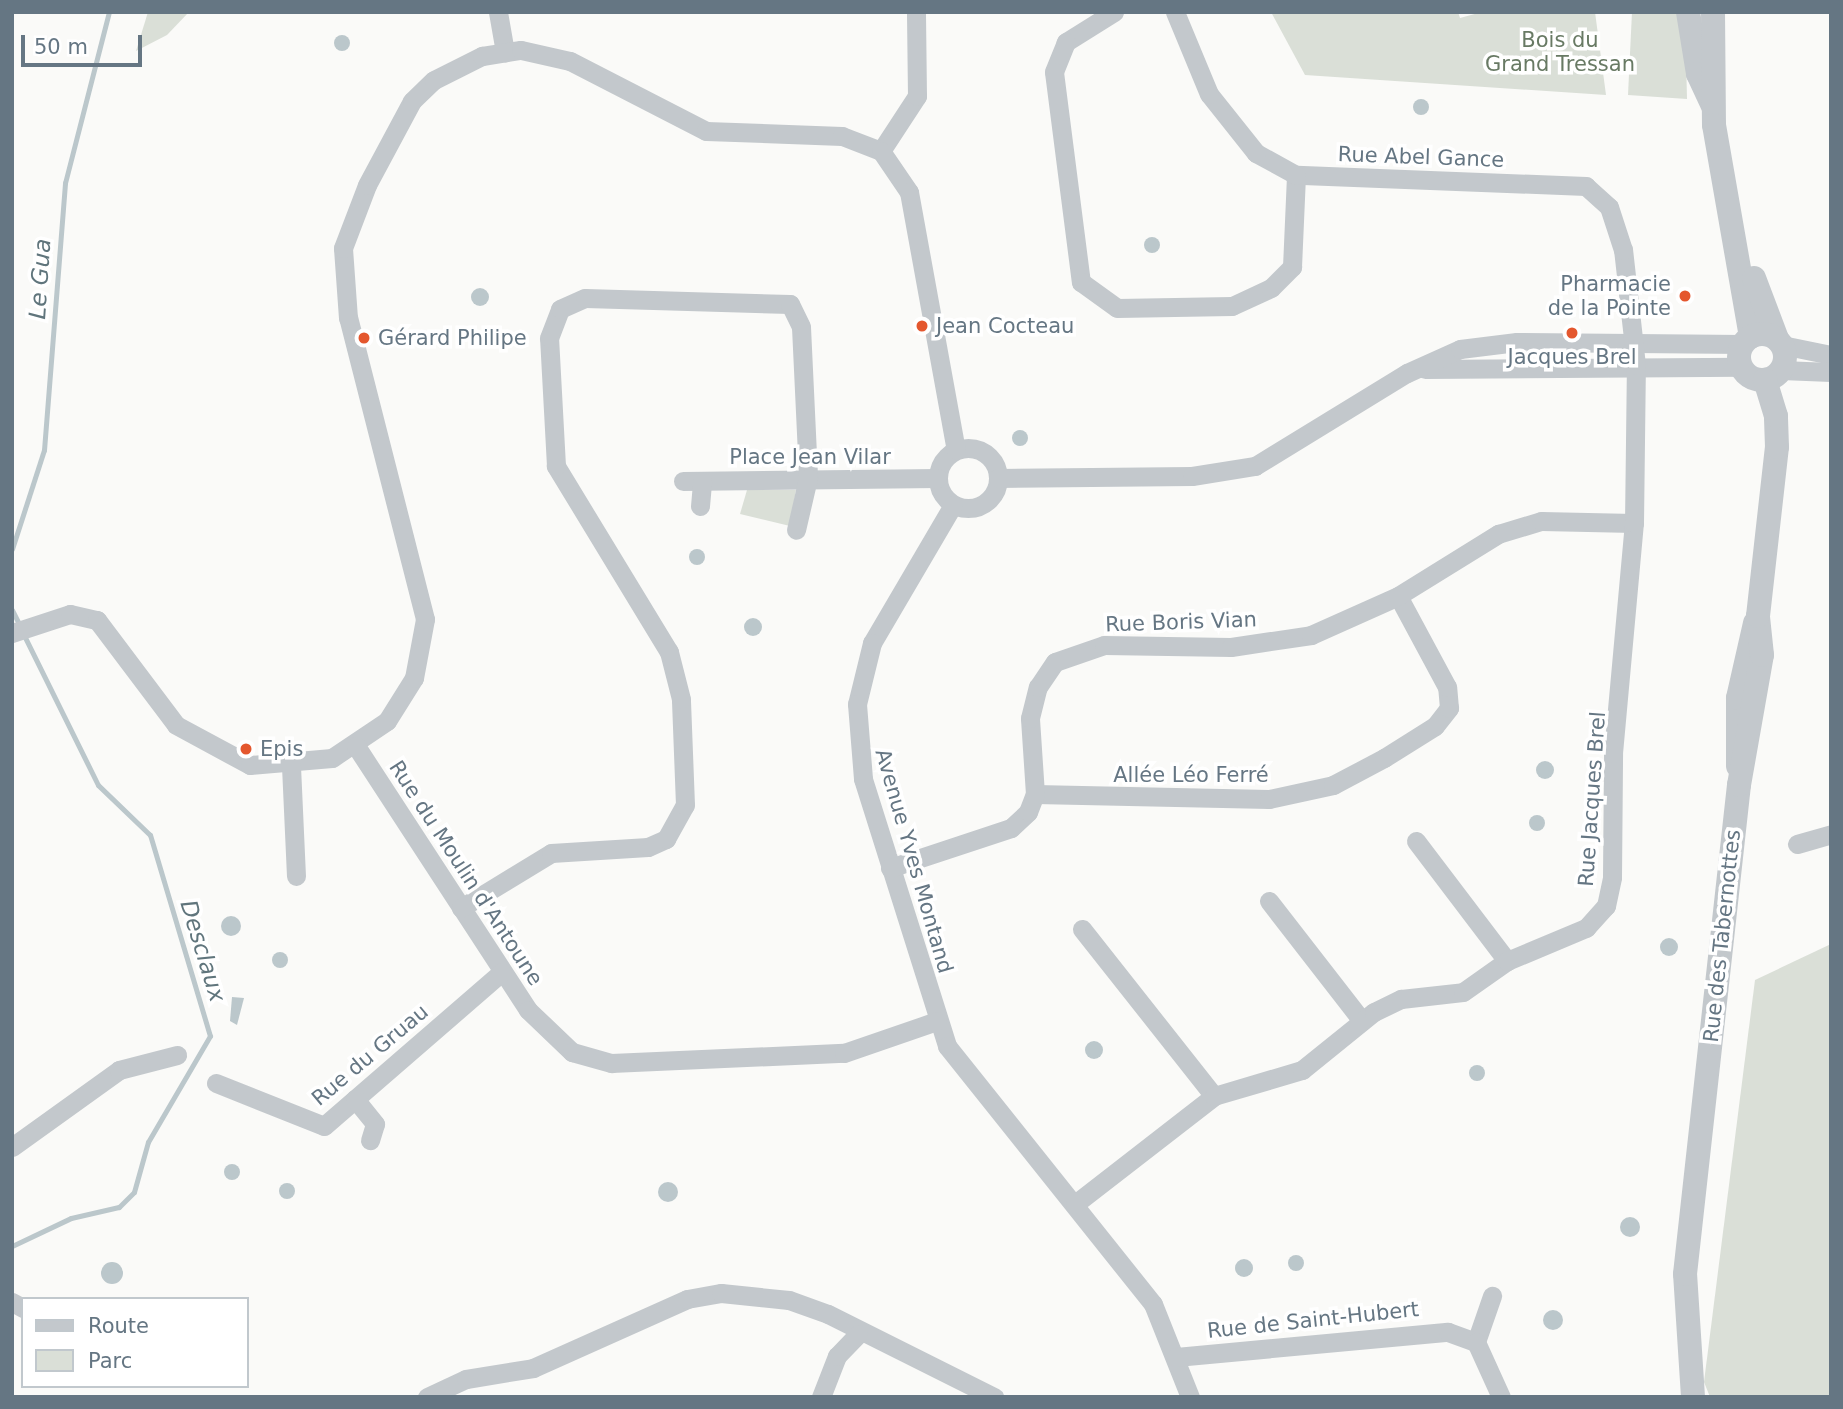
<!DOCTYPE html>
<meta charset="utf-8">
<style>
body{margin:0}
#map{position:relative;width:1843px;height:1409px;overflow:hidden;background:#fafaf8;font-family:"DejaVu Sans",sans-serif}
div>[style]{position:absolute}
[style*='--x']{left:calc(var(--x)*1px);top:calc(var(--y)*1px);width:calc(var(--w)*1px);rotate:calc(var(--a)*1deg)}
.green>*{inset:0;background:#dadfd7}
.water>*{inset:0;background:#bbc7cb}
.round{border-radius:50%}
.stream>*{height:5px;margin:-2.5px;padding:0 2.5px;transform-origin:2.5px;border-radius:2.5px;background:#bbc7cb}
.minor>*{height:19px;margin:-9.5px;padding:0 9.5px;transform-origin:9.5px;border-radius:9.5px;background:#c3c8cc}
.minor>.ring{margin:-9.5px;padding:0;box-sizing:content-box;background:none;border:19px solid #c3c8cc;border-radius:50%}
.tertiary>*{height:24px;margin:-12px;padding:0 12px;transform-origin:12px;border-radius:12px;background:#c3c8cc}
.tertiary>.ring{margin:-12px;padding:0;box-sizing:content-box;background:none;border:24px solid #c3c8cc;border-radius:50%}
.dots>*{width:19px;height:19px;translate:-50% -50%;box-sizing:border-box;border:4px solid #fff;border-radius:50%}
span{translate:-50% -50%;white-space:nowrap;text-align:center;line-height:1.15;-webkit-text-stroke:7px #fff;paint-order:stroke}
.park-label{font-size:21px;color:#687a64}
.street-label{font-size:21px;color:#657683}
.poi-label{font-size:21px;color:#657683}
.right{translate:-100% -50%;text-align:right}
.left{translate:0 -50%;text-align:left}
.water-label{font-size:23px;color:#60757c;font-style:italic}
.frame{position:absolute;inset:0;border:14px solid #657683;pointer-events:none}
.legend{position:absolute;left:21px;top:1297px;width:228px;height:91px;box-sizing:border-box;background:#fff;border:2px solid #c1c8cd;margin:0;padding:9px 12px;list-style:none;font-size:21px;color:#657683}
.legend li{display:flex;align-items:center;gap:14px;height:35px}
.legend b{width:35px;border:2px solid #c1c8cd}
.scale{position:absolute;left:21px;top:35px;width:121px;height:32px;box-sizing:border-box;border:4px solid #657683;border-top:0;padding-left:9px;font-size:21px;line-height:24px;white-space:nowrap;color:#657683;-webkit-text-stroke:5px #fff;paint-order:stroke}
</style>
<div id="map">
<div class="green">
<div style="clip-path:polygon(148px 12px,189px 12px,167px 35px,136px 51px)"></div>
<div style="clip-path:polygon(1271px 12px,1458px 12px,1460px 18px,1482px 12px,1595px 12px,1606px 95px,1305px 75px)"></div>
<div style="clip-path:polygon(1632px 12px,1685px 12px,1687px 99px,1628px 95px)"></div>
<div style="clip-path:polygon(747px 490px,796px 490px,790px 526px,740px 514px)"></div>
<div style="clip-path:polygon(1831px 944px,1831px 1397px,1710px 1397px,1704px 1382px,1755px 980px)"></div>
</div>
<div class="water">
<div class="round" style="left:334px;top:35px;width:16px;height:16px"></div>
<div class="round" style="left:1413px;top:99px;width:16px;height:16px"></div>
<div class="round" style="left:1144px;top:237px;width:16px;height:16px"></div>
<div class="round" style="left:471px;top:288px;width:18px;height:18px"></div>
<div class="round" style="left:1012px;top:430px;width:16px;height:16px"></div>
<div class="round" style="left:689px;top:549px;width:16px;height:16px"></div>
<div class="round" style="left:744px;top:618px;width:18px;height:18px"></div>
<div class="round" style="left:1536px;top:761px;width:18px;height:18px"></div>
<div class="round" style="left:1529px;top:815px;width:16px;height:16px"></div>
<div class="round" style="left:221px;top:916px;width:20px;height:20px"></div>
<div class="round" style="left:1660px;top:938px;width:18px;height:18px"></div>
<div class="round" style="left:272px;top:952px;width:16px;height:16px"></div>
<div style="clip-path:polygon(232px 997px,244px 998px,237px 1025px,230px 1021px)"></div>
<div class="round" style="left:1085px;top:1041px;width:18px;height:18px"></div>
<div class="round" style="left:1469px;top:1065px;width:16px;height:16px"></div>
<div class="round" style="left:224px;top:1164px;width:16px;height:16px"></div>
<div class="round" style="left:658px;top:1182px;width:20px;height:20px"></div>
<div class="round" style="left:279px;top:1183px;width:16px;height:16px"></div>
<div class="round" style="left:1620px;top:1217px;width:20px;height:20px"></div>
<div class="round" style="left:1288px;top:1255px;width:16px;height:16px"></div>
<div class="round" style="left:1235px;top:1259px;width:18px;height:18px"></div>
<div class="round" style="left:101px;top:1262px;width:22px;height:22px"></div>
<div class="round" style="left:1543px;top:1310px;width:20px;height:20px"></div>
</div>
<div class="stream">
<div style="--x:12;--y:549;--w:104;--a:-72.1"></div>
<div style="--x:44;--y:450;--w:268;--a:-85.5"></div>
<div style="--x:65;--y:183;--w:177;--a:-75.6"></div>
<div style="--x:12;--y:610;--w:18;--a:63"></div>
<div style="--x:12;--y:1246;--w:65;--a:-25.4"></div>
<div style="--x:71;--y:1218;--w:49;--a:-12.9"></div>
<div style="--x:119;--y:1207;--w:21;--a:-45"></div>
<div style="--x:134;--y:1192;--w:52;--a:-74.4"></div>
<div style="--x:148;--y:1142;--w:123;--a:-59.7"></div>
<div style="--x:210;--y:1036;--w:210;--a:-106.6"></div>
<div style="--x:150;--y:835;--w:72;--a:-136.1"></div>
<div style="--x:98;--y:785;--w:167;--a:-116.3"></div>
</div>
<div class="minor">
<div style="--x:498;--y:12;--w:41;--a:80.1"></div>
<div style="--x:1114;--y:12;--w:57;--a:148"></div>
<div style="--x:1066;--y:42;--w:32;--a:112"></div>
<div style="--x:1054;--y:72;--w:212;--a:82.7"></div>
<div style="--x:1081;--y:282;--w:44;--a:35.8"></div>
<div style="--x:1117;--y:308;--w:115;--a:-1"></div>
<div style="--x:1232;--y:306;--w:43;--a:-24.8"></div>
<div style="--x:1271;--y:288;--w:30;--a:-45"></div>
<div style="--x:1292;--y:267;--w:92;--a:-87.5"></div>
<div style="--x:881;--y:151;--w:66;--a:-56.8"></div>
<div style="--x:917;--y:96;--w:84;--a:-90.7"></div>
<div style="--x:1782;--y:345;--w:50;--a:11.5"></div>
<div style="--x:1425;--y:369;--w:317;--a:-0.4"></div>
<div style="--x:1781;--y:370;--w:50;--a:2.3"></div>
<div class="ring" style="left:938px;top:448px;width:41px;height:41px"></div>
<div style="--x:998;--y:478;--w:194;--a:-0.6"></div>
<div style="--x:1192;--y:476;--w:64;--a:-9"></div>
<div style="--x:1255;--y:466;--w:178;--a:-31.5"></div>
<div style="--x:1407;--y:373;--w:58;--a:-24.4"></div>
<div style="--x:1460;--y:349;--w:57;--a:-7"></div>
<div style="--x:1517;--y:342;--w:226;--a:0.5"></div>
<div style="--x:683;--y:481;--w:254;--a:-0.7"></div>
<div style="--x:953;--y:505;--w:160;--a:120.4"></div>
<div style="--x:872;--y:643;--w:63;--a:103.8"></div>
<div style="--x:857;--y:704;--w:75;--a:85.4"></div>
<div style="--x:863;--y:779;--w:280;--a:72.5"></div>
<div style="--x:947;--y:1046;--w:330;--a:51.4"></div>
<div style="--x:1153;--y:1304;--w:100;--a:68.3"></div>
<div style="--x:700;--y:506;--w:25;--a:-85"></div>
<div style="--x:12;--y:633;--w:61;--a:-18.1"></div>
<div style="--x:70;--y:614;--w:28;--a:13"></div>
<div style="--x:97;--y:620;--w:131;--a:53"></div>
<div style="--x:176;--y:725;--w:84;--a:28.4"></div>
<div style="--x:250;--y:765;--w:82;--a:-4.9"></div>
<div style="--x:332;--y:758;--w:66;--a:-33.9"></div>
<div style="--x:387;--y:721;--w:51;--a:-57.9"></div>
<div style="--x:414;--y:678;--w:60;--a:-79.4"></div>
<div style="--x:425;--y:619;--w:311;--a:-104.3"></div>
<div style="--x:348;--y:318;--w:70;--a:-94.1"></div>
<div style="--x:343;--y:248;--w:67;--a:-69.1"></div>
<div style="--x:367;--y:185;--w:95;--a:-61.8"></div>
<div style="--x:412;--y:101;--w:30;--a:-44"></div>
<div style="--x:434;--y:80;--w:54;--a:-26.6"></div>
<div style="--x:482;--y:56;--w:39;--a:-9"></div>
<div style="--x:521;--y:50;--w:50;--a:12.7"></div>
<div style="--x:570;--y:61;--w:153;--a:27.2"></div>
<div style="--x:706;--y:131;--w:136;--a:2.1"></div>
<div style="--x:842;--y:136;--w:42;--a:21"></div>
<div style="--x:881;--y:151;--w:50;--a:55.7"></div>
<div style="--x:909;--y:192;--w:262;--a:79.7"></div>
<div style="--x:356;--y:746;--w:315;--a:56.9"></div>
<div style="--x:528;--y:1010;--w:61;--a:43.7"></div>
<div style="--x:572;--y:1052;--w:41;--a:15.8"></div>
<div style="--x:611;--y:1063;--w:233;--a:-2.5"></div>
<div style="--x:844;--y:1053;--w:98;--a:-19"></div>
<div style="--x:291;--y:766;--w:110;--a:87.4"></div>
<div style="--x:1035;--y:794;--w:234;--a:1.2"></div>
<div style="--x:1269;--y:799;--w:66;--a:-12.3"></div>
<div style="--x:1333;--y:785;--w:58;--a:-27.9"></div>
<div style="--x:1384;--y:758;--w:60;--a:-32.1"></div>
<div style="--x:1435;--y:726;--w:23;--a:-52"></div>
<div style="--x:1449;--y:708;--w:21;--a:-95"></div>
<div style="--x:1447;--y:687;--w:103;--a:-118.3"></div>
<div style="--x:1416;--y:841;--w:151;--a:52.8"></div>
<div style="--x:1797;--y:844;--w:35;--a:-16"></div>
<div style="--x:890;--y:868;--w:127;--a:-18.3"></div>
<div style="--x:1011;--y:828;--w:23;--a:-43"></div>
<div style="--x:1028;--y:812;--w:19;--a:-69"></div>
<div style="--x:1035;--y:794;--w:76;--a:-93.8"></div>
<div style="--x:1030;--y:718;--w:32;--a:-76"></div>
<div style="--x:1038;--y:687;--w:30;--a:-56"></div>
<div style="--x:1055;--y:662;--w:52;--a:-19.1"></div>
<div style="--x:1104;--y:645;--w:127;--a:0.9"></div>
<div style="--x:1231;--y:647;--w:81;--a:-8.5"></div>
<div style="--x:1311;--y:635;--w:95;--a:-24.1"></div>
<div style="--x:1398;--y:596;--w:118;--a:-31.8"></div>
<div style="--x:1498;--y:534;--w:45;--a:-16.8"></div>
<div style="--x:1541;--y:521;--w:93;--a:1.2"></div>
<div style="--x:1269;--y:901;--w:152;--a:52.2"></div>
<div style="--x:461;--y:908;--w:105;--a:-31.4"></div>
<div style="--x:551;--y:853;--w:97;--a:-3.5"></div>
<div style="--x:648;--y:847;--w:20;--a:-24"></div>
<div style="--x:666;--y:839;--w:39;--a:-61"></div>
<div style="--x:685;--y:805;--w:106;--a:-92.2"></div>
<div style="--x:681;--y:699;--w:49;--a:-104.3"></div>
<div style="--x:669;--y:652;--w:218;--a:-121.3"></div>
<div style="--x:556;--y:466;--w:128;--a:-93.1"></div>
<div style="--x:549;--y:338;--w:31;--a:-69"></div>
<div style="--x:560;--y:309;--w:27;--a:-24"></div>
<div style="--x:585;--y:298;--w:205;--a:1.7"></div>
<div style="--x:790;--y:304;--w:25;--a:64"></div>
<div style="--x:801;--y:327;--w:151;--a:87.3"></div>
<div style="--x:808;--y:478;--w:53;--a:103"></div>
<div style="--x:1082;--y:929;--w:213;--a:51.7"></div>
<div style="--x:216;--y:1083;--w:116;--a:21.7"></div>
<div style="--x:324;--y:1126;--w:235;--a:-40.9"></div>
<div style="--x:355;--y:1099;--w:32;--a:51"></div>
<div style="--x:375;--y:1124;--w:17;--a:107"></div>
<div style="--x:12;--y:1147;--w:132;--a:-35.7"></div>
<div style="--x:119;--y:1070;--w:60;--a:-14.5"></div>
<div style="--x:1075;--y:1204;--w:176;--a:-37.8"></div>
<div style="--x:1214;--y:1096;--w:92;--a:-16.5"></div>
<div style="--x:1302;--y:1070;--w:92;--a:-38.9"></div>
<div style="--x:1374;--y:1012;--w:30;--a:-26"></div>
<div style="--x:1401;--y:999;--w:62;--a:-6.4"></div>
<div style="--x:1463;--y:992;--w:54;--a:-35.2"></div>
<div style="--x:1507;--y:961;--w:86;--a:-22.7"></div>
<div style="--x:1586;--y:928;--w:30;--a:-48"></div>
<div style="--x:1606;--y:906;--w:30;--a:-78"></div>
<div style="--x:1612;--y:877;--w:124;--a:-89.5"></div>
<div style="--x:1613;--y:753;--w:231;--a:-84.8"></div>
<div style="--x:1634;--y:523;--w:158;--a:-89.3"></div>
<div style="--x:1636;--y:365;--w:116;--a:-96.4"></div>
<div style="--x:1623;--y:250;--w:45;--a:-108"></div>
<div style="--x:1609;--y:207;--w:31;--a:-138"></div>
<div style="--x:1586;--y:186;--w:290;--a:-177.8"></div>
<div style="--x:1296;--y:175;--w:46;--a:-151.2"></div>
<div style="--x:1256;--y:153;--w:75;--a:-128.5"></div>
<div style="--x:1209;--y:94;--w:89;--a:-112.5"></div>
<div style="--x:12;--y:1302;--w:13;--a:29"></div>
<div style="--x:1476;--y:1342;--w:49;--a:-70.8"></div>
<div style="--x:1176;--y:1357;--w:273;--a:-5.3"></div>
<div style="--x:1448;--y:1332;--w:30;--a:20"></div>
<div style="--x:1476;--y:1342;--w:60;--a:65.6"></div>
<div style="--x:427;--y:1397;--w:43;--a:-24.8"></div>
<div style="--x:466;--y:1379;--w:68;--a:-9.3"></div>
<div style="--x:533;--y:1368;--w:169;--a:-24.1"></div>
<div style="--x:687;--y:1299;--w:35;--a:-10"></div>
<div style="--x:721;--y:1293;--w:68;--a:5.9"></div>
<div style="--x:789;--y:1300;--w:41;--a:19.7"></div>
<div style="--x:828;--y:1314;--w:186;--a:26.6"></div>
<div style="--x:821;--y:1397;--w:44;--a:-68.7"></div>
<div style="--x:837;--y:1356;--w:30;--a:-46"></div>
</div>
<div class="tertiary">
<div style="--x:1688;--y:12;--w:63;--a:80.8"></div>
<div style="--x:1698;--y:74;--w:35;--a:65"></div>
<div style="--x:1713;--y:12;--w:113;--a:89.5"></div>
<div style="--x:1714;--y:125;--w:215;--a:80.1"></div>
<div style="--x:1754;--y:278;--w:65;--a:69.3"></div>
<div class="ring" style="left:1739px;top:334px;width:22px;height:22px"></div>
<div style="--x:1738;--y:766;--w:68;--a:-90"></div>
<div style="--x:1738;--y:698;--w:77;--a:-77.2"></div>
<div style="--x:1693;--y:1397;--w:123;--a:-93.7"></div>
<div style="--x:1685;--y:1274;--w:492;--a:-83.7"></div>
<div style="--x:1739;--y:785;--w:132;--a:-80"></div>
<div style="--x:1762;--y:655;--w:39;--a:-96"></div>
<div style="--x:1758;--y:616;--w:170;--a:-83.6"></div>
<div style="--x:1777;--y:447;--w:31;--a:-92"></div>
<div style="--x:1776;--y:416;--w:38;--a:-107"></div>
</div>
<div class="dots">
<div style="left:1685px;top:296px;background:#e4572e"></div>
<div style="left:922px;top:326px;background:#e4572e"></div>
<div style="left:1572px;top:333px;background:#e4572e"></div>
<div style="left:364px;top:338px;background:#e4572e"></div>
<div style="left:246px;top:749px;background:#e4572e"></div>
</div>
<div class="park-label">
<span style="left:1560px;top:52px">Bois du<br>Grand Tressan</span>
</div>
<div class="street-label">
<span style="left:1421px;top:157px;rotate:2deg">Rue Abel Gance</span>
<span style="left:810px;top:457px">Place Jean Vilar</span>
<span style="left:1181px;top:622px;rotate:-2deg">Rue Boris Vian</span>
<span style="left:1191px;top:775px">Allée Léo Ferré</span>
<span style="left:1592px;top:799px;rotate:-86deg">Rue Jacques Brel</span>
<span style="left:914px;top:861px;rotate:74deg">Avenue Yves Montand</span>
<span style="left:466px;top:873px;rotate:57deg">Rue du Moulin d'Antoune</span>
<span style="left:1722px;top:936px;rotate:-84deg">Rue des Tabernottes</span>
<span style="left:370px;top:1055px;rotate:-40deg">Rue du Gruau</span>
<span style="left:1313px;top:1320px;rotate:-6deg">Rue de Saint-Hubert</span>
</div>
<div class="poi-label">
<span class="right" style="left:1671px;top:296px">Pharmacie<br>de la Pointe</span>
<span class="left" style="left:936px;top:326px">Jean Cocteau</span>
<span class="left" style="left:378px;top:338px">Gérard Philipe</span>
<span style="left:1572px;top:357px">Jacques Brel</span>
<span class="left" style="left:260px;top:749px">Epis</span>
</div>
<div class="water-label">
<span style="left:40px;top:279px;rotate:-86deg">Le Gua</span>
<span style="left:203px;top:951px;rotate:73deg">Desclaux</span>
</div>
<div class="frame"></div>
<ul class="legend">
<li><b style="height:9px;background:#c3c8cc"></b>Route</li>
<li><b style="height:19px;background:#dadfd7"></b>Parc</li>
</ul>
<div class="scale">50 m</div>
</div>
